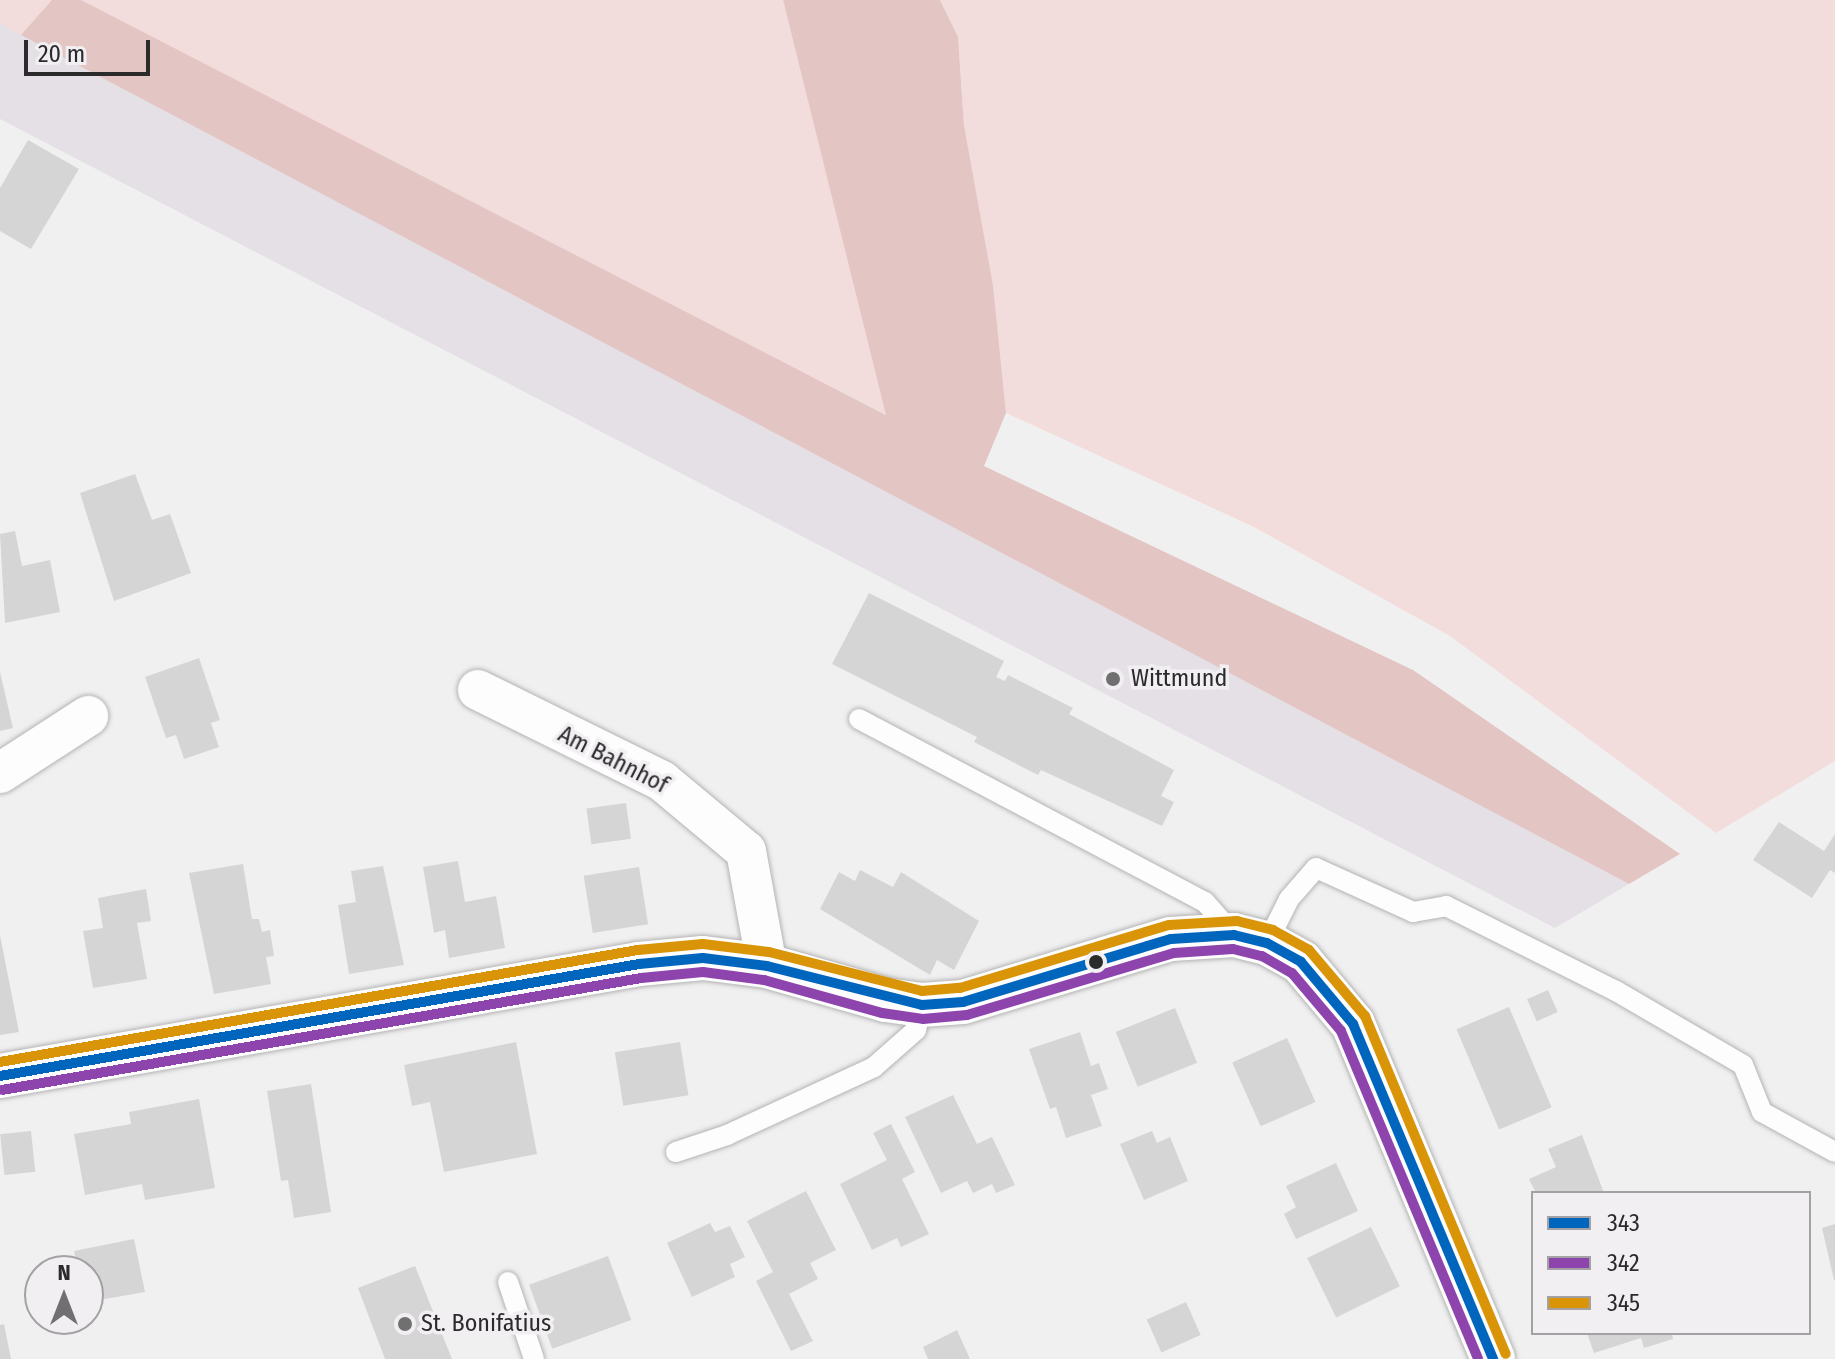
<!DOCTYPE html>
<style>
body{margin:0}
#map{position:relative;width:1835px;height:1359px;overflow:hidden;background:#f1f0f1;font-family:"Fira Sans Condensed",sans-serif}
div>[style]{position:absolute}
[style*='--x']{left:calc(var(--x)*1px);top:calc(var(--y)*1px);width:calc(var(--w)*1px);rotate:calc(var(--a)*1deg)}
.built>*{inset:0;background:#e5e0e6}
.green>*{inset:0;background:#f3dcdc}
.forest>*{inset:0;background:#e3c6c4}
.building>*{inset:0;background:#d6d5d6;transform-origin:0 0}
.roads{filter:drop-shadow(0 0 2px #b4b4b4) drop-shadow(0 0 2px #b4b4b4)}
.service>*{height:20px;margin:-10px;padding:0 10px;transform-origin:10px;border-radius:10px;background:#fdfdfd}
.minor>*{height:40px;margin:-20px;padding:0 20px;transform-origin:20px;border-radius:20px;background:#fdfdfd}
.tertiary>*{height:44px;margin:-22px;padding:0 22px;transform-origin:22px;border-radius:22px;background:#fdfdfd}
.bus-1>*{height:10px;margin:-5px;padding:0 5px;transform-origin:5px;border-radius:5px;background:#0065bd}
.bus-2>*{height:10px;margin:-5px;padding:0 5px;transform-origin:5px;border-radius:5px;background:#8e44ad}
.bus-3>*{height:10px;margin:-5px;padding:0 5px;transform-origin:5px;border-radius:5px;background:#d99407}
.dots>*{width:22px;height:22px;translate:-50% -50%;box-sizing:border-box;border:4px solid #f2eff2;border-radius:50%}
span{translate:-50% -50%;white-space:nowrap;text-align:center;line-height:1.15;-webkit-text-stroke:7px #f2eff2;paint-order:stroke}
.poi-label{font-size:24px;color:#2c2b2c}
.left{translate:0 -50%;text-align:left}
.street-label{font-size:24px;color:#2c2b2c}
.legend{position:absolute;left:1531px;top:1191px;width:280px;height:144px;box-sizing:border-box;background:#f2eff2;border:2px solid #a3a1a3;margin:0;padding:10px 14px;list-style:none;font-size:24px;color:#2c2b2c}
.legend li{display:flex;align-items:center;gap:16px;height:40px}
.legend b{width:40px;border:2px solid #a3a1a3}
.north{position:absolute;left:24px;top:1255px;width:80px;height:80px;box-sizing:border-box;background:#f2eff2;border:2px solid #a3a1a3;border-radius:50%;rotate:0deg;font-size:22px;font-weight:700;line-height:32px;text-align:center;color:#2c2b2c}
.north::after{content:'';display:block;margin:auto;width:28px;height:36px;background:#717071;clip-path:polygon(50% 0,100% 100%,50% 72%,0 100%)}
.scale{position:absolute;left:24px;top:40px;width:126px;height:36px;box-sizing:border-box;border:4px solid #2c2b2c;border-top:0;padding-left:10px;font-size:24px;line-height:28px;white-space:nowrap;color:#2c2b2c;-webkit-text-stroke:6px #f2eff2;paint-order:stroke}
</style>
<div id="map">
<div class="built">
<div style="clip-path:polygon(0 23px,1629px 884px,1555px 928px,0 119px)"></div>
</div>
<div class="green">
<div style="clip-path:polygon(0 0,66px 0,21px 35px,0 23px)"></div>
<div style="clip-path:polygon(78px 0,783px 0,887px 415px)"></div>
<div style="clip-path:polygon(940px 0,1835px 0,1835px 761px,1716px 833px,1450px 636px,1252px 526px,1006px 413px,993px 285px,964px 125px,958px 37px)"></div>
</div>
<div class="forest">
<div style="clip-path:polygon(52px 0,81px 0,886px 415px,783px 0,940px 0,958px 37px,964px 125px,993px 285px,1006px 413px,984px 466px,1413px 670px,1680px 854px,1629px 884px,21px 35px)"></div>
</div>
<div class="building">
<div style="clip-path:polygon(28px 140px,79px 169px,31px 249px,0 231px,0 188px)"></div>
<div style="clip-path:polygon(135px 474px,152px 520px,170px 514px,191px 573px,114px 601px,80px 493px)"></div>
<div style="clip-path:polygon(15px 531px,22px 566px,50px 560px,60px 612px,5px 623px,0 534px)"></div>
<div style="clip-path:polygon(869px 593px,1004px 661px,996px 677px,1005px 681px,1008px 675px,1073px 708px,1069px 714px,1174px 770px,1161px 796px,1174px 802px,1162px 826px,1041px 770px,1038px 775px,974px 742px,977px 737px,832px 664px)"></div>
<div style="clip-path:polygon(199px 658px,220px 720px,211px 723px,219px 747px,184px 759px,176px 735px,166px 738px,145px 677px)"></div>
<div style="clip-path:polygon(0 672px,13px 728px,0 731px)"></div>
<div style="left:626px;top:803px;width:36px;height:40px;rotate:82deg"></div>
<div style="clip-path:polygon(1779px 822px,1824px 851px,1835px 834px,1835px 873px,1830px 870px,1812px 898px,1753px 860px)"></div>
<div style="clip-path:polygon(458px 861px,465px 902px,496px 896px,505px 948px,449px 958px,445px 930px,434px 933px,423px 867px)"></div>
<div style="clip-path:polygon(243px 864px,252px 919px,259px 919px,262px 932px,270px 930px,274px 956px,266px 957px,271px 984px,214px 994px,189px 873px)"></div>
<div style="clip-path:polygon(383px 866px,404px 965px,349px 974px,338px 905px,356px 902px,351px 871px)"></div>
<div style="left:639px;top:867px;width:58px;height:56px;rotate:81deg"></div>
<div style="clip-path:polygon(860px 870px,893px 887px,901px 872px,979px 921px,954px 970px,937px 960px,930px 975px,820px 909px,839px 872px,855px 881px)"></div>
<div style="clip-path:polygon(146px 889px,151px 921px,137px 923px,147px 979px,93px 988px,83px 931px,103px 928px,98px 898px)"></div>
<div style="clip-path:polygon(0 935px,19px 1032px,0 1035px)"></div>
<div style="left:1548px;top:990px;width:24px;height:23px;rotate:66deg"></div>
<div style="left:1509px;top:1007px;width:109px;height:57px;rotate:67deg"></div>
<div style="left:1175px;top:1008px;width:59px;height:64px;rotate:68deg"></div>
<div style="clip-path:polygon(1080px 1032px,1091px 1066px,1099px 1063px,1108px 1089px,1091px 1095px,1102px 1126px,1066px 1138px,1056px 1107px,1050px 1109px,1029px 1049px)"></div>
<div style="left:1287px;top:1038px;width:70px;height:60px;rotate:66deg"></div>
<div style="clip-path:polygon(516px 1042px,537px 1154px,444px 1172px,430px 1102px,412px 1106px,404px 1065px)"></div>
<div style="left:680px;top:1042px;width:54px;height:66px;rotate:81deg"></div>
<div style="clip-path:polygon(311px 1084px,331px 1212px,294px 1218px,288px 1180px,281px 1181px,267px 1091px)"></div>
<div style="clip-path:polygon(953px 1095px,977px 1144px,992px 1137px,1015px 1185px,996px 1193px,992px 1184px,973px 1193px,967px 1181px,941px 1193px,905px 1117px)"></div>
<div style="clip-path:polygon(199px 1099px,215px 1188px,145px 1200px,142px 1184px,85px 1195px,74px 1134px,131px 1124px,129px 1112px)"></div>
<div style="clip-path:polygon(891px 1124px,915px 1172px,902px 1179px,929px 1234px,901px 1247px,897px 1238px,872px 1250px,840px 1184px,887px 1160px,873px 1133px)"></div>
<div style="left:31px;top:1131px;width:41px;height:31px;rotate:84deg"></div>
<div style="clip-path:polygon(1152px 1131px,1157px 1143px,1170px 1137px,1188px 1181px,1144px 1200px,1120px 1144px)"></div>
<div style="clip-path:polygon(1582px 1135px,1604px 1193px,1536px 1193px,1529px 1179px,1556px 1167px,1548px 1149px)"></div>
<div style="clip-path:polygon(1336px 1163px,1358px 1211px,1296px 1239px,1284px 1214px,1296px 1207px,1286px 1186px)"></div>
<div style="clip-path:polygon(806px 1191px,836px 1250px,810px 1263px,818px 1279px,789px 1294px,813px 1341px,791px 1351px,756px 1281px,773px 1272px,747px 1221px)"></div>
<div style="clip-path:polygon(710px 1223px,715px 1232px,730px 1226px,745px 1257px,730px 1264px,735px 1277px,692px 1297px,667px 1243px)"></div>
<div style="clip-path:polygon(1835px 1224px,1835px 1280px,1834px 1280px,1822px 1228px)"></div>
<div style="left:1371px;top:1227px;width:66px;height:71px;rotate:64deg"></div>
<div style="clip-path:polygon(134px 1239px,145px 1292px,88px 1302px,88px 1271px,78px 1271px,74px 1251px)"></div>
<div style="left:608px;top:1256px;width:68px;height:84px;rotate:70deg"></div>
<div style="clip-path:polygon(415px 1266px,452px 1359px,385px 1359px,358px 1288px)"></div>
<div style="left:1186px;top:1302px;width:36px;height:43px;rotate:66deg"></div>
<div style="clip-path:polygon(4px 1324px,11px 1359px,0 1359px,0 1325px)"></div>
<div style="clip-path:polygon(957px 1330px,970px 1359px,928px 1359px,923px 1347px)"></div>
<div style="clip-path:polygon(1587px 1333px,1672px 1333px,1673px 1339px,1644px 1348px,1641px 1338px,1594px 1353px)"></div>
</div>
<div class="roads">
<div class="service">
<div style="--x:859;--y:719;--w:391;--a:27.9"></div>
<div style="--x:1205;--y:902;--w:44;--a:48.7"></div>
<div style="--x:1267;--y:943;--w:49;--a:-63.4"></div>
<div style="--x:1289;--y:899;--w:41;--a:-48.9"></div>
<div style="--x:1316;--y:868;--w:107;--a:24.4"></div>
<div style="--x:1413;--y:912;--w:34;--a:-10"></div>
<div style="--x:1446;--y:906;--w:190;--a:26.6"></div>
<div style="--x:1616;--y:991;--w:147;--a:30.2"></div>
<div style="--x:1743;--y:1065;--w:51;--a:68"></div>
<div style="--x:1762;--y:1112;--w:83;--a:28.7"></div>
<div style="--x:676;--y:1152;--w:54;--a:-18.4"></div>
<div style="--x:727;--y:1135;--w:162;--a:-24.8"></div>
<div style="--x:874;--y:1067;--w:56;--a:-41.4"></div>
<div style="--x:916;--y:1030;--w:26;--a:-77"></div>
<div style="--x:508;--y:1282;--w:81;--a:71.3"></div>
</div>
<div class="minor">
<div style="--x:478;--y:690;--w:205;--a:26.3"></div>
<div style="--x:662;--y:781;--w:109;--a:39.8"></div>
<div style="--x:746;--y:851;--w:117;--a:79.7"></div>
<div style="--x:0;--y:773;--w:105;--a:-32.9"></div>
</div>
<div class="tertiary">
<div style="--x:0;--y:1076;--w:649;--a:-9.94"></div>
<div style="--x:639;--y:964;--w:64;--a:-5.4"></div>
<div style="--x:703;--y:958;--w:64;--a:7.1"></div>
<div style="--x:767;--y:966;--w:124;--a:15.9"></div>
<div style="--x:886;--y:1000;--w:36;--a:8"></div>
<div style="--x:922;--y:1005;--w:41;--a:-4.2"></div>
<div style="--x:963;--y:1002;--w:217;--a:-16.9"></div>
<div style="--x:1171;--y:939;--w:63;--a:-3.6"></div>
<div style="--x:1234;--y:935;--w:34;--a:14"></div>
<div style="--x:1267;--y:943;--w:39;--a:29"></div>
<div style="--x:1301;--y:962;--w:81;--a:50"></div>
<div style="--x:1353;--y:1024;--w:363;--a:67.3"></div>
</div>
</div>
<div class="bus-1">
<div style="--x:0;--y:1076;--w:649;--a:-9.94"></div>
<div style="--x:639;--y:964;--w:64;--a:-5.4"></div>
<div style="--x:703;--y:958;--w:64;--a:7.1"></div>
<div style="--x:767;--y:966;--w:160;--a:14.1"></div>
<div style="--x:922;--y:1005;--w:41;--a:-4.2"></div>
<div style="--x:963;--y:1002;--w:217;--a:-16.9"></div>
<div style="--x:1171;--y:939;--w:63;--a:-3.6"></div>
<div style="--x:1234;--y:935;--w:34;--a:14"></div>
<div style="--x:1267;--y:943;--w:39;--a:29"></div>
<div style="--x:1301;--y:962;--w:81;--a:50"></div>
<div style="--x:1353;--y:1024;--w:363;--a:67.3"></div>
</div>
<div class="bus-2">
<div style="--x:2;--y:1090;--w:649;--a:-9.94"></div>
<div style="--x:641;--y:978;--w:62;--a:-5.5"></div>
<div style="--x:703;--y:972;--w:62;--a:7.5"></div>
<div style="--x:764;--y:980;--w:123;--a:15.6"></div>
<div style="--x:882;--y:1013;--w:41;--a:8.3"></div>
<div style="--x:923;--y:1019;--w:44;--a:-5.2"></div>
<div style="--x:967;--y:1015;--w:216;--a:-16.7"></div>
<div style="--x:1174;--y:953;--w:59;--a:-3.9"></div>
<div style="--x:1233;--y:949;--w:30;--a:14"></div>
<div style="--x:1262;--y:956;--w:34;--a:30"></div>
<div style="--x:1292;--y:973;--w:76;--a:49.8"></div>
<div style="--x:1341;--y:1031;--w:355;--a:67.3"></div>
</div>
<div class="bus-3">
<div style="--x:0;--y:1062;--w:648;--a:-9.96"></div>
<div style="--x:638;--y:950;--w:65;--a:-5.3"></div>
<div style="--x:703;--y:944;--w:66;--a:6.9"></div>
<div style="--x:769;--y:952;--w:158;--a:14.3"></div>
<div style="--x:922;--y:991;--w:38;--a:-5"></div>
<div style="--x:960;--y:988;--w:218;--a:-16.8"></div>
<div style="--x:1169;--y:925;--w:68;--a:-3.4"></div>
<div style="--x:1237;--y:921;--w:37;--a:14"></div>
<div style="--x:1273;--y:930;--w:41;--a:29.1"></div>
<div style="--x:1309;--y:950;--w:87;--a:49.7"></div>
<div style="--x:1365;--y:1016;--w:366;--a:67.4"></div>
</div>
<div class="dots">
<div style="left:1113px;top:679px;background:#717071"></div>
<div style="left:1096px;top:962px;background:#2c2b2c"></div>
<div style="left:405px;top:1324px;background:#717071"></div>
</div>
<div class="poi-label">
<span class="left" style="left:1131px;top:679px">Wittmund</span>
<span class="left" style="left:421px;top:1324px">St. Bonifatius</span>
</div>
<div class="street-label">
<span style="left:613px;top:760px;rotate:27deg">Am Bahnhof</span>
</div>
<ul class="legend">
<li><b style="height:10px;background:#0065bd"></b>343</li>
<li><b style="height:10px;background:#8e44ad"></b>342</li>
<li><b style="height:10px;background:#d99407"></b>345</li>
</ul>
<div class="north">N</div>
<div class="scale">20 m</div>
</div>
